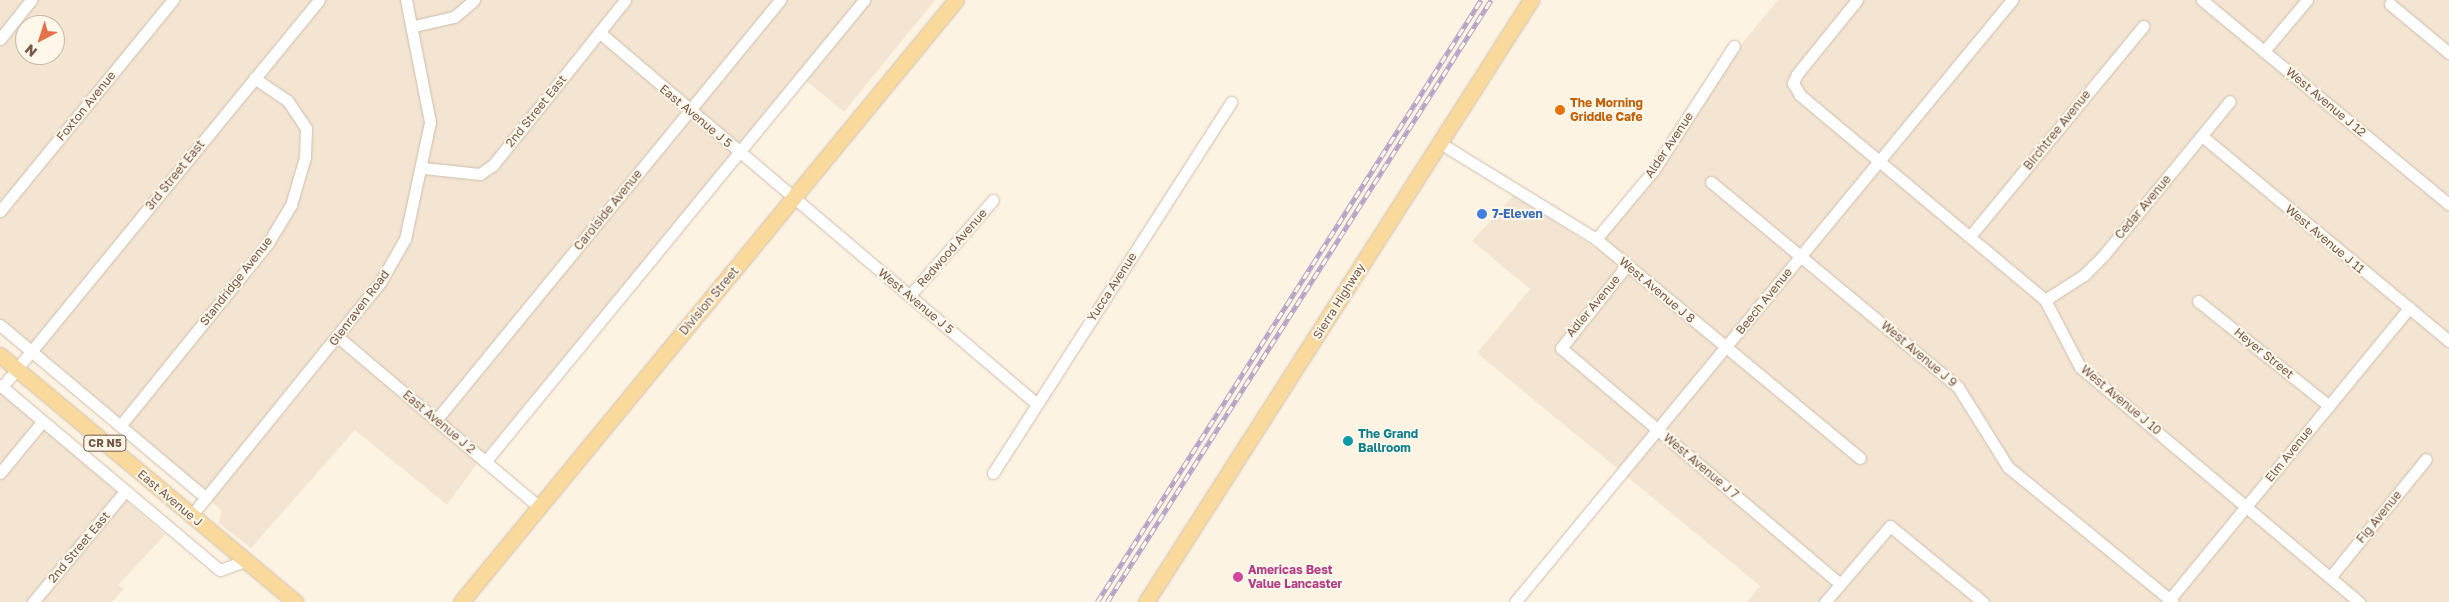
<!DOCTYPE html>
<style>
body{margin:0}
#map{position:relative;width:2449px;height:602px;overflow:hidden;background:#fcf3e3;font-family:"Golos Text",sans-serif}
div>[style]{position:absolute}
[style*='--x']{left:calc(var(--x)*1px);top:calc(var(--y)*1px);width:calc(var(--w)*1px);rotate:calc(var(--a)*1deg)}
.residential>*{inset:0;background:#f3e5d2}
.roads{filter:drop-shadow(0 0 1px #cfbdad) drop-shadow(0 0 1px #cfbdad)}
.minor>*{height:11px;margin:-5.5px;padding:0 5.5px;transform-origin:5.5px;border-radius:5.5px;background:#fff}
.major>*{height:15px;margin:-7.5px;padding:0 7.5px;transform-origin:7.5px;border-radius:7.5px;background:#fad99d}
.rail>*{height:4.5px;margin-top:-2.25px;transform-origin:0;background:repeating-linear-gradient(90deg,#fff7ea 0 8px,#b6a2c5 0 16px);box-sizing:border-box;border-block:1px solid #b6a2c5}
.dots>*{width:14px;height:14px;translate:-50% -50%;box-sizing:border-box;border:2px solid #fff7ea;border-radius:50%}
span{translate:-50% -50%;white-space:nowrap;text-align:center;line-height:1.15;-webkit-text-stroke:4px #fff7ea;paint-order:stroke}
.shield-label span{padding:1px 4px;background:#fff7ea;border:1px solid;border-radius:4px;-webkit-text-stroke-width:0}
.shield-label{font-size:11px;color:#74594a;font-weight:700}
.street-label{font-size:12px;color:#74594a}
.food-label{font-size:12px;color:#c56008;font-weight:700}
.left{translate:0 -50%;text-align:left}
.shop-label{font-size:12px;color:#366cbe;font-weight:700}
.culture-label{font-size:12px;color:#0d838f;font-weight:700}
.hotel-label{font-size:12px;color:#b23c85;font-weight:700}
.north{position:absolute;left:15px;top:15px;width:50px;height:50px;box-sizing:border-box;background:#fff7ea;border:1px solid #c7b8aa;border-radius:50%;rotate:220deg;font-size:14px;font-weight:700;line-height:20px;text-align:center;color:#74594a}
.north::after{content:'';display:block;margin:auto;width:18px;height:22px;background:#e5704a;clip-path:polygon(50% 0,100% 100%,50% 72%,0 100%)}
</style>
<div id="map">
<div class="residential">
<div style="clip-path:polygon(evenodd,0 0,935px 0,844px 112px,798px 74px,484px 454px,447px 505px,355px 430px,251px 548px,219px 523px,221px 510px,0 321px,0 0,25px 25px,55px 25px,55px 55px,25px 55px,25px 25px)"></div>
<div style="clip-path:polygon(1778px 0,2449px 0,2449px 602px,1747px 602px,1760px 586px,1477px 353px,1530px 289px,1472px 241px,1514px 195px,1595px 248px,1654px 178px,1739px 47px)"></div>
<div style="clip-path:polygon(0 388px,165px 535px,118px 585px,124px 589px,112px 602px,0 602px)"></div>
</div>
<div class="roads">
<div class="minor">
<div style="--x:1857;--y:0;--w:95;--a:129"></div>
<div style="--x:1797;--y:74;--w:10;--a:114"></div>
<div style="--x:1793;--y:83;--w:14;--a:60"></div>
<div style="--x:1800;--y:95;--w:319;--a:39.9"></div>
<div style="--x:2045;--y:300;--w:76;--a:62.4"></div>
<div style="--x:2080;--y:367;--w:365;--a:40.1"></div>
<div style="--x:2202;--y:0;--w:320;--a:39.6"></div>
<div style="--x:2390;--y:4;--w:77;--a:39.7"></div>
<div style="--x:414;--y:26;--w:41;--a:-12.7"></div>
<div style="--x:454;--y:17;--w:26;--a:-40"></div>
<div style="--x:599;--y:32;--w:575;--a:40.34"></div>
<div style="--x:0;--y:39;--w:50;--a:-51.5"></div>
<div style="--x:2264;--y:51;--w:67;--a:-49.9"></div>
<div style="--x:2202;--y:136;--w:321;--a:39.7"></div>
<div style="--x:1440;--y:143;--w:183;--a:31.6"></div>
<div style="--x:1596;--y:239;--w:343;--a:39.7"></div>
<div style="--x:423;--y:168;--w:57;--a:6"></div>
<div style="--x:480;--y:174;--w:16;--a:-35"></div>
<div style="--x:493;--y:165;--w:211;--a:-51.3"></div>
<div style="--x:1711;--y:182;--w:321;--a:39.7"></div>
<div style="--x:1958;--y:387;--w:94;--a:58"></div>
<div style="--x:2008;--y:467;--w:213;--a:39.3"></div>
<div style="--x:0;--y:211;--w:273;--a:-50.7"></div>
<div style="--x:1971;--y:235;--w:271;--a:-50.5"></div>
<div style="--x:1596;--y:239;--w:89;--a:-50"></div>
<div style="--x:1653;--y:171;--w:149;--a:-57.1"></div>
<div style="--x:1627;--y:265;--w:106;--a:128.5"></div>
<div style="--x:1561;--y:348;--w:365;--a:40.2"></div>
<div style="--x:910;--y:295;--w:126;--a:-48.9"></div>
<div style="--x:2045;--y:300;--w:46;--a:-32.7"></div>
<div style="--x:2084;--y:275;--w:27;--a:-45"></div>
<div style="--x:2103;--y:256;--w:200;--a:-50.7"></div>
<div style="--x:2198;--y:301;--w:168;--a:38.7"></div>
<div style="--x:0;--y:325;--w:269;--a:40"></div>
<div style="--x:338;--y:337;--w:263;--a:40.2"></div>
<div style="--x:0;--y:385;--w:287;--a:40.1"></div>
<div style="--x:220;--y:570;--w:27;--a:-20"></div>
<div style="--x:2;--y:387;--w:500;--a:-50.68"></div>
<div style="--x:436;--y:420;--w:543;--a:-50.68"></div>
<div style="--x:120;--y:426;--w:235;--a:-51"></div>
<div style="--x:268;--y:243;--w:44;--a:-58.8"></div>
<div style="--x:291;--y:205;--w:50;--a:-73.7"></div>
<div style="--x:305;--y:157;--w:29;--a:-88"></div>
<div style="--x:306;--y:128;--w:32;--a:-124"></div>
<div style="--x:288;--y:101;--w:41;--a:-145.9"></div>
<div style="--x:485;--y:462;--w:598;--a:-50.64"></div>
<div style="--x:0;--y:473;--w:66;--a:-50.5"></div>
<div style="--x:993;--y:473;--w:441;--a:-57.3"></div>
<div style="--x:191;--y:516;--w:302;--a:-51"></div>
<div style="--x:381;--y:281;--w:48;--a:-60.3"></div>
<div style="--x:405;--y:239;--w:120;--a:-77.9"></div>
<div style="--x:430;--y:122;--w:124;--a:-101.1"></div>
<div style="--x:2332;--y:575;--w:149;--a:-51"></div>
<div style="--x:2170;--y:599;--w:377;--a:-50.6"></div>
<div style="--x:33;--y:602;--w:144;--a:-50.3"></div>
<div style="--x:1515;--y:602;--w:781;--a:-50.46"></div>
<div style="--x:1825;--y:602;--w:100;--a:-49.5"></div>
<div style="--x:1890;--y:526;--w:120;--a:39.3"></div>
</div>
<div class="major">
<div style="--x:0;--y:355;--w:385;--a:39.9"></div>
<div style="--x:461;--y:602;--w:779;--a:-50.57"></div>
<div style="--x:1146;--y:602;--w:715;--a:-57.4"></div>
</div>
</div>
<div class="rail">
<div style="--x:1097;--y:602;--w:714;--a:-57.47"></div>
<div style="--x:1107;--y:602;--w:714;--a:-57.47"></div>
</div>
<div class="dots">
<div style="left:1560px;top:110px;background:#e8710a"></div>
<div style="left:1482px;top:214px;background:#3f7fe0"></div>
<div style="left:1348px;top:441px;background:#0f9aa8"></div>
<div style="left:1238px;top:577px;background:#d1479c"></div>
</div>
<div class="shield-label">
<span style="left:105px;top:443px">CR N5</span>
</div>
<div class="street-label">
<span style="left:2326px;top:102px;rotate:40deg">West Avenue J 12</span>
<span style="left:86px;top:106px;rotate:-51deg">Foxton Avenue</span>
<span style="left:536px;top:111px;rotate:-51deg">2nd Street East</span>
<span style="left:696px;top:116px;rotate:40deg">East Avenue J 5</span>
<span style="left:2057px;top:130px;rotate:-51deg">Birchtree Avenue</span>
<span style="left:1669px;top:145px;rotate:-56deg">Alder Avenue</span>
<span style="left:175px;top:175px;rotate:-51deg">3rd Street East</span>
<span style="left:2143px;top:207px;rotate:-50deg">Cedar Avenue</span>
<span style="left:608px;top:210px;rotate:-51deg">Carolside Avenue</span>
<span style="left:2325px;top:239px;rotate:40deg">West Avenue J 11</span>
<span style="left:952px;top:248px;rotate:-49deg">Redwood Avenue</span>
<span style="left:236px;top:281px;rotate:-52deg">Standridge Avenue</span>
<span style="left:1112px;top:287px;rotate:-57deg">Yucca Avenue</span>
<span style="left:1657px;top:290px;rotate:40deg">West Avenue J 8</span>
<span style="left:709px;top:301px;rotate:-50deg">Division Street</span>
<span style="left:916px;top:301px;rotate:40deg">West Avenue J 5</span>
<span style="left:1339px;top:301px;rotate:-58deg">Sierra Highway</span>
<span style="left:1764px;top:301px;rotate:-51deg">Beech Avenue</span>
<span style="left:1593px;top:306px;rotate:-50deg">Adler Avenue</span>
<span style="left:359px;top:308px;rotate:-53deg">Glenraven Road</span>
<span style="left:2264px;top:353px;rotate:39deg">Heyer Street</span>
<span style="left:1919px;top:354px;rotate:40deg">West Avenue J 9</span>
<span style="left:2121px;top:400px;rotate:40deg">West Avenue J 10</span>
<span style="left:439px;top:422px;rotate:40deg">East Avenue J 2</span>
<span style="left:2289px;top:454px;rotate:-51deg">Elm Avenue</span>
<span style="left:1701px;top:466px;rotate:40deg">West Avenue J 7</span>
<span style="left:170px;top:498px;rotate:40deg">East Avenue J</span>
<span style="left:2379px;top:517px;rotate:-51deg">Fig Avenue</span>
<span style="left:79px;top:547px;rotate:-50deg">2nd Street East</span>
</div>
<div class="food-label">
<span class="left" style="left:1570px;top:110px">The Morning<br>Griddle Cafe</span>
</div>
<div class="shop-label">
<span class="left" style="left:1492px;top:214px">7-Eleven</span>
</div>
<div class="culture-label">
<span class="left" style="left:1358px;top:441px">The Grand<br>Ballroom</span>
</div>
<div class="hotel-label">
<span class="left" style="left:1248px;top:577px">Americas Best<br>Value Lancaster</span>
</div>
<div class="north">N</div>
</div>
